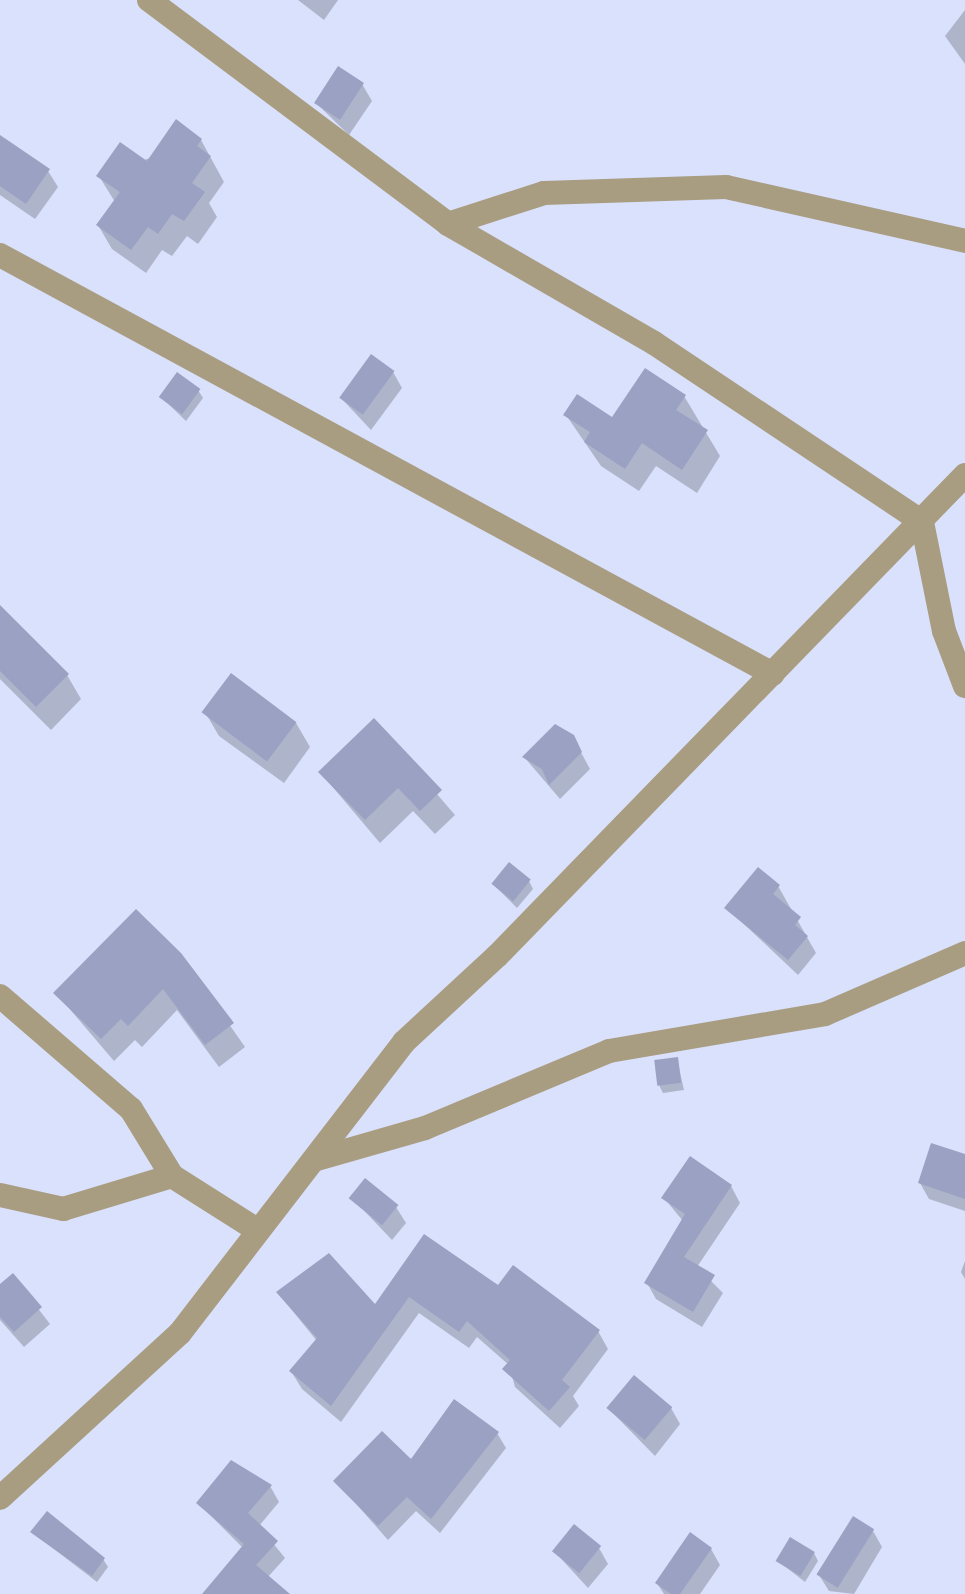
<!DOCTYPE html>
<style>
body{margin:0}
#map{position:relative;width:965px;height:1594px;overflow:hidden;background:#dae1fd;font-family:"Golos Text",sans-serif}
div>[style]{position:absolute}
[style*='--x']{left:calc(var(--x)*1px);top:calc(var(--y)*1px);width:calc(var(--w)*1px);rotate:calc(var(--a)*1deg)}
.shadow>*{inset:0;background:#0003}
.building>*{inset:0;background:#9aa1c2;transform-origin:0 0}
.minor>*{height:24px;margin:-12px;padding:0 12px;transform-origin:12px;border-radius:12px;background:#a99d81}
span{translate:-50% -50%;white-space:nowrap;text-align:center;line-height:1.15;-webkit-text-stroke:6px #dae1fd;paint-order:stroke}
</style>
<div id="map">
<div class="shadow">
<div style="clip-path:polygon(298px 0,338px 0,324px 20px)"></div>
<div style="clip-path:polygon(965px 10px,965px 64px,945px 36px)"></div>
<div style="clip-path:polygon(362px 84px,372px 101px,349px 135px,315px 102px)"></div>
<div style="clip-path:polygon(201px 140px,224px 182px,209px 203px,217px 217px,198px 244px,187px 236px,172px 256px,162px 250px,146px 273px,112px 249px,98px 225px,115px 202px,99px 176px)"></div>
<div style="clip-path:polygon(0 155px,48px 171px,58px 187px,35px 219px,0 195px)"></div>
<div style="clip-path:polygon(393px 372px,402px 388px,371px 430px,341px 398px)"></div>
<div style="clip-path:polygon(198px 390px,203px 398px,186px 421px,161px 397px)"></div>
<div style="clip-path:polygon(684px 396px,720px 456px,697px 493px,656px 466px,639px 491px,601px 466px,566px 415px,613px 420px)"></div>
<div style="clip-path:polygon(0 619px,67px 675px,81px 699px,51px 730px,0 679px)"></div>
<div style="clip-path:polygon(205px 712px,296px 723px,310px 747px,284px 783px,219px 736px)"></div>
<div style="clip-path:polygon(374px 721px,455px 815px,435px 834px,413px 811px,380px 843px,320px 772px)"></div>
<div style="clip-path:polygon(572px 736px,590px 769px,560px 799px,525px 758px)"></div>
<div style="clip-path:polygon(529px 881px,533px 889px,517px 908px,493px 884px)"></div>
<div style="clip-path:polygon(778px 886px,816px 953px,798px 975px,727px 908px)"></div>
<div style="clip-path:polygon(180px 954px,245px 1047px,219px 1067px,177px 1010px,142px 1047px,135px 1040px,114px 1061px,56px 993px)"></div>
<div style="clip-path:polygon(677px 1059px,684px 1090px,663px 1093px,659px 1085px)"></div>
<div style="clip-path:polygon(965px 1157px,965px 1211px,929px 1199px,920px 1183px)"></div>
<div style="clip-path:polygon(731px 1186px,740px 1203px,697px 1267px,723px 1293px,702px 1327px,656px 1299px,647px 1283px,683px 1221px,664px 1198px)"></div>
<div style="clip-path:polygon(352px 1198px,396px 1207px,406px 1223px,392px 1240px)"></div>
<div style="clip-path:polygon(425px 1236px,499px 1287px,598px 1331px,608px 1349px,573px 1396px,579px 1406px,560px 1428px,515px 1387px,509px 1365px,477px 1337px,469px 1348px,419px 1313px,341px 1422px,302px 1389px,291px 1371px,317px 1341px,278px 1293px,376px 1307px)"></div>
<div style="clip-path:polygon(965px 1261px,965px 1279px,961px 1272px)"></div>
<div style="clip-path:polygon(13px 1276px,50px 1324px,24px 1347px,0 1320px,0 1287px)"></div>
<div style="clip-path:polygon(671px 1408px,680px 1424px,655px 1456px,609px 1409px)"></div>
<div style="clip-path:polygon(497px 1433px,506px 1448px,440px 1533px,416px 1511px,388px 1540px,336px 1481px)"></div>
<div style="clip-path:polygon(270px 1486px,279px 1502px,259px 1526px,285px 1558px,267px 1578px,287px 1594px,217px 1594px,243px 1548px,198px 1503px)"></div>
<div style="clip-path:polygon(873px 1531px,882px 1547px,854px 1594px,829px 1591px,819px 1575px)"></div>
<div style="clip-path:polygon(33px 1533px,103px 1559px,108px 1567px,97px 1582px)"></div>
<div style="clip-path:polygon(599px 1548px,608px 1564px,588px 1588px,554px 1551px)"></div>
<div style="clip-path:polygon(711px 1549px,720px 1565px,700px 1594px,664px 1594px,657px 1583px)"></div>
<div style="clip-path:polygon(814px 1553px,818px 1561px,805px 1582px,778px 1561px)"></div>
</div>
<div class="building">
<div style="left:338px;top:66px;width:31px;height:44px;rotate:33deg"></div>
<div style="clip-path:polygon(176px 119px,202px 139px,197px 146px,211px 156px,192px 183px,205px 192px,184px 221px,172px 214px,158px 234px,148px 227px,131px 250px,96px 225px,120px 192px,96px 176px,120px 142px,147px 161px)"></div>
<div style="clip-path:polygon(0 135px,50px 169px,26px 204px,0 186px)"></div>
<div style="left:371px;top:354px;width:29px;height:54px;rotate:36deg"></div>
<div style="clip-path:polygon(645px 368px,686px 395px,676px 410px,708px 430px,682px 470px,642px 443px,625px 469px,584px 442px,590px 432px,563px 415px,577px 394px,612px 417px)"></div>
<div style="left:177px;top:372px;width:29px;height:31px;rotate:36deg"></div>
<div style="clip-path:polygon(0 605px,69px 674px,36px 707px,0 671px)"></div>
<div style="left:231px;top:673px;width:82px;height:49px;rotate:37deg"></div>
<div style="clip-path:polygon(374px 718px,442px 790px,420px 811px,398px 788px,365px 820px,318px 772px)"></div>
<div style="clip-path:polygon(555px 724px,574px 735px,582px 752px,549px 785px,542px 769px,522px 757px)"></div>
<div style="left:509px;top:862px;width:28px;height:28px;rotate:39deg"></div>
<div style="clip-path:polygon(758px 867px,780px 885px,773px 894px,801px 917px,795px 925px,808px 936px,788px 960px,724px 908px)"></div>
<div style="clip-path:polygon(136px 909px,181px 953px,234px 1023px,205px 1045px,163px 989px,128px 1026px,121px 1019px,101px 1039px,53px 993px)"></div>
<div style="left:678px;top:1057px;width:26px;height:24px;rotate:83deg"></div>
<div style="clip-path:polygon(931px 1143px,965px 1154px,965px 1199px,918px 1183px)"></div>
<div style="clip-path:polygon(690px 1156px,732px 1185px,684px 1257px,715px 1275px,693px 1312px,644px 1283px,685px 1214px,661px 1198px)"></div>
<div style="left:365px;top:1178px;width:43px;height:26px;rotate:39deg"></div>
<div style="clip-path:polygon(424px 1234px,498px 1285px,513px 1265px,600px 1330px,562px 1380px,570px 1387px,549px 1411px,502px 1369px,510px 1360px,467px 1321px,459px 1332px,409px 1297px,331px 1406px,289px 1371px,317px 1338px,276px 1292px,329px 1253px,375px 1304px)"></div>
<div style="clip-path:polygon(13px 1273px,42px 1307px,14px 1332px,0 1317px,0 1284px)"></div>
<div style="left:634px;top:1375px;width:50px;height:43px;rotate:40deg"></div>
<div style="clip-path:polygon(454px 1399px,499px 1432px,431px 1519px,407px 1497px,378px 1526px,333px 1481px,382px 1431px,411px 1459px)"></div>
<div style="clip-path:polygon(231px 1460px,272px 1485px,248px 1513px,278px 1541px,256px 1565px,290px 1594px,202px 1594px,244px 1544px,196px 1503px)"></div>
<div style="clip-path:polygon(47px 1511px,105px 1558px,92px 1576px,30px 1532px)"></div>
<div style="left:853px;top:1516px;width:25px;height:69px;rotate:32deg"></div>
<div style="left:574px;top:1524px;width:35px;height:35px;rotate:39deg"></div>
<div style="clip-path:polygon(690px 1532px,712px 1548px,680px 1594px,671px 1594px,655px 1583px)"></div>
<div style="left:790px;top:1537px;width:29px;height:28px;rotate:31deg"></div>
</div>
<div class="minor">
<div style="--x:149;--y:0;--w:374;--a:36.8"></div>
<div style="--x:448;--y:224;--w:238;--a:30"></div>
<div style="--x:654;--y:343;--w:322;--a:33.7"></div>
<div style="--x:922;--y:522;--w:111;--a:78.6"></div>
<div style="--x:944;--y:631;--w:59;--a:69.1"></div>
<div style="--x:448;--y:224;--w:101;--a:-17.9"></div>
<div style="--x:544;--y:193;--w:182;--a:-1.9"></div>
<div style="--x:726;--y:187;--w:245;--a:12.7"></div>
<div style="--x:0;--y:255;--w:879;--a:28.46"></div>
<div style="--x:0;--y:996;--w:173;--a:40.8"></div>
<div style="--x:131;--y:1109;--w:79;--a:58.5"></div>
<div style="--x:172;--y:1176;--w:101;--a:32.4"></div>
<div style="--x:317;--y:1159;--w:112;--a:-16"></div>
<div style="--x:425;--y:1128;--w:199;--a:-22.7"></div>
<div style="--x:609;--y:1051;--w:219;--a:-9.7"></div>
<div style="--x:825;--y:1014;--w:153;--a:-23.5"></div>
<div style="--x:0;--y:1195;--w:65;--a:12.5"></div>
<div style="--x:63;--y:1209;--w:114;--a:-16.8"></div>
<div style="--x:0;--y:1498;--w:244;--a:-42.5"></div>
<div style="--x:180;--y:1333;--w:367;--a:-52.4"></div>
<div style="--x:404;--y:1042;--w:127;--a:-42.8"></div>
<div style="--x:497;--y:956;--w:671;--a:-45.78"></div>
</div>
</div>
